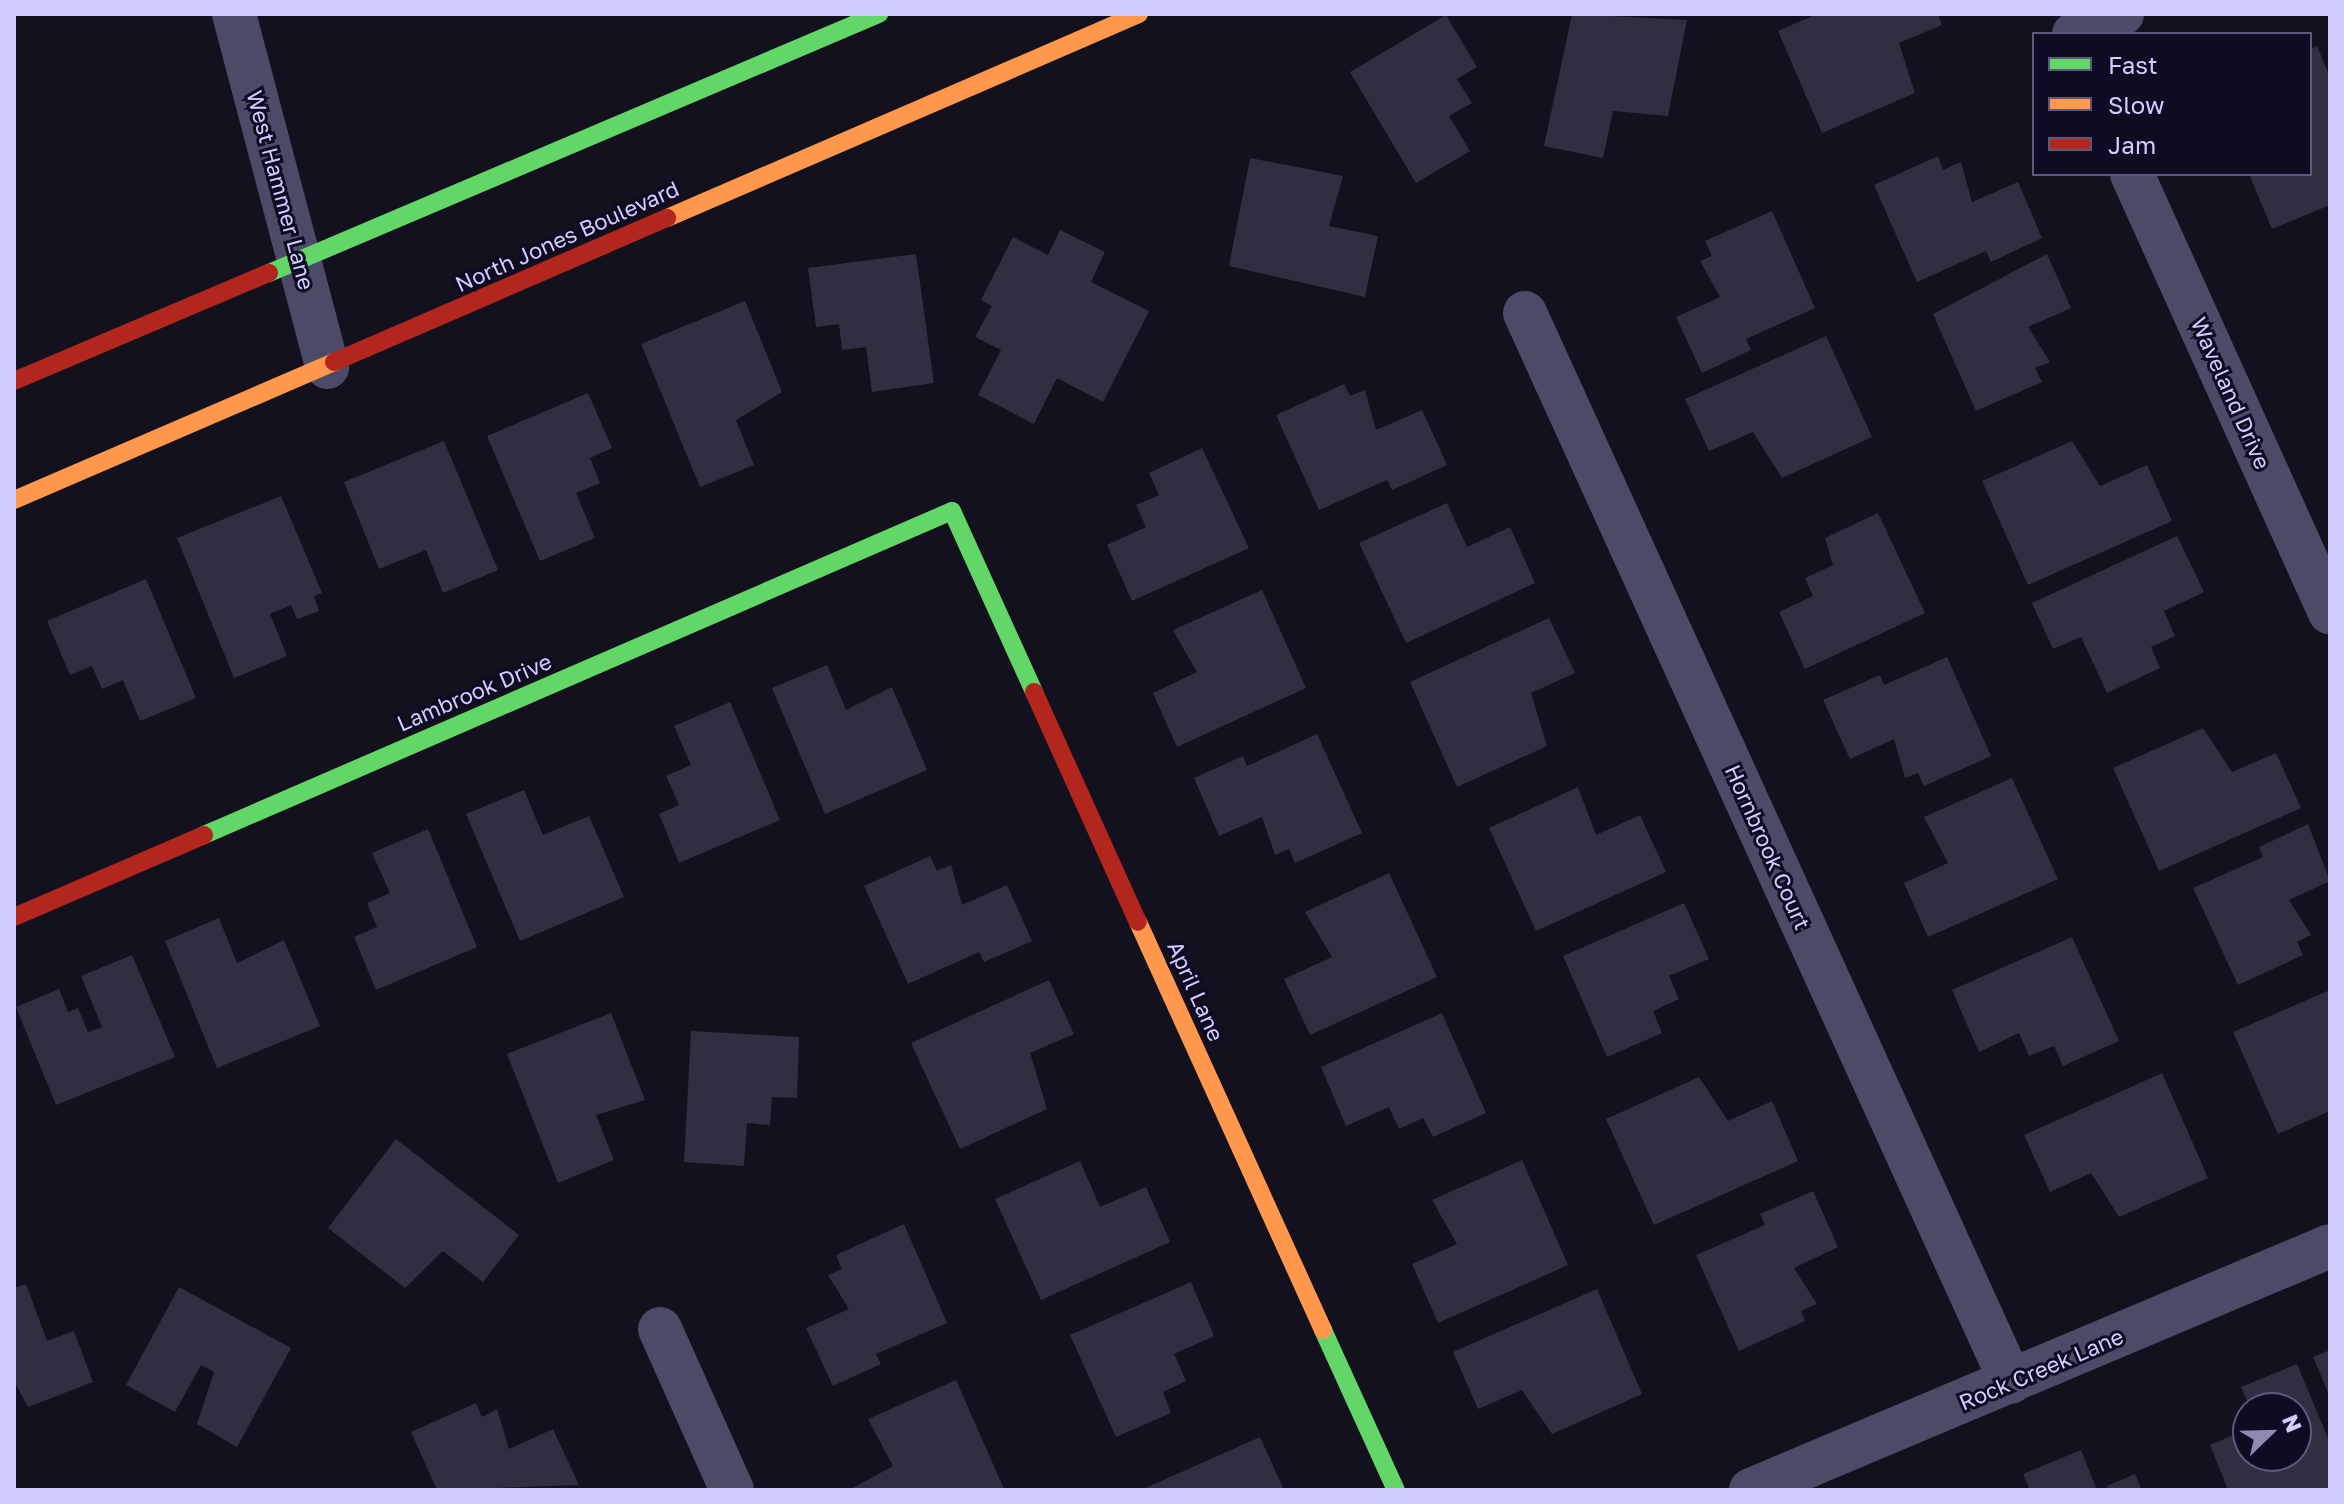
<!DOCTYPE html>
<style>
body{margin:0}
#map{position:relative;width:2344px;height:1504px;overflow:hidden;background:#12111d;font-family:"Golos Text",sans-serif}
div>[style]{position:absolute}
[style*='--x']{left:calc(var(--x)*1px);top:calc(var(--y)*1px);width:calc(var(--w)*1px);rotate:calc(var(--a)*1deg)}
.building>*{inset:0;background:#302e40}
.street>*{height:44px;margin:-22px;padding:0 22px;transform-origin:22px;border-radius:22px;background:#4c4b67}
.fast>*{height:18px;margin:-9px;padding:0 9px;transform-origin:9px;border-radius:9px;background:#63d668}
.slow>*{height:18px;margin:-9px;padding:0 9px;transform-origin:9px;border-radius:9px;background:#ff974d}
.jam>*{height:18px;margin:-9px;padding:0 9px;transform-origin:9px;border-radius:9px;background:#b3261e}
span{translate:-50% -50%;white-space:nowrap;text-align:center;line-height:1.15;-webkit-text-stroke:6px #0f0b23;paint-order:stroke}
.street-label{font-size:22px;color:#d2cdff}
.frame{position:absolute;inset:0;border:16px solid #d2cdff;pointer-events:none}
.legend{position:absolute;left:2032px;top:32px;width:280px;height:144px;box-sizing:border-box;background:#0f0b23;border:2px solid #5d597b;margin:0;padding:10px 14px;list-style:none;font-size:24px;color:#d2cdff}
.legend li{display:flex;align-items:center;gap:16px;height:40px}
.legend b{width:40px;border:2px solid #5d597b}
.north{position:absolute;left:2232px;top:1392px;width:80px;height:80px;box-sizing:border-box;background:#0f0b23;border:2px solid #5d597b;border-radius:50%;rotate:67deg;font-size:22px;font-weight:700;line-height:32px;text-align:center;color:#d2cdff}
.north::after{content:'';display:block;margin:auto;width:28px;height:36px;background:#8f8bb0;clip-path:polygon(50% 0,100% 100%,50% 72%,0 100%)}
</style>
<div id="map">
<div class="building">
<div style="clip-path:polygon(1572px 14px,1687px 20px,1668px 116px,1613px 111px,1603px 158px,1544px 146px)"></div>
<div style="clip-path:polygon(1817px 14px,1938px 14px,1942px 25px,1899px 43px,1915px 93px,1822px 133px,1778px 31px)"></div>
<div style="clip-path:polygon(1446px 15px,1477px 67px,1457px 79px,1472px 103px,1449px 116px,1470px 151px,1416px 183px,1350px 72px)"></div>
<div style="clip-path:polygon(2317px 46px,2330px 77px,2330px 205px,2272px 229px,2249px 174px,2310px 174px,2310px 49px)"></div>
<div style="clip-path:polygon(1938px 156px,1943px 170px,1961px 162px,1972px 202px,2018px 182px,2042px 238px,1991px 262px,1986px 251px,1917px 282px,1874px 185px)"></div>
<div style="clip-path:polygon(1250px 158px,1343px 176px,1329px 226px,1378px 236px,1365px 297px,1229px 266px)"></div>
<div style="clip-path:polygon(1772px 211px,1815px 308px,1746px 339px,1751px 350px,1702px 373px,1676px 317px,1720px 297px,1700px 261px,1712px 256px,1705px 241px)"></div>
<div style="clip-path:polygon(1060px 230px,1105px 252px,1091px 282px,1149px 311px,1103px 402px,1057px 378px,1034px 424px,978px 395px,1001px 350px,975px 337px,992px 306px,981px 300px,1013px 237px,1048px 255px)"></div>
<div style="clip-path:polygon(916px 254px,934px 383px,872px 392px,866px 347px,842px 350px,839px 324px,816px 327px,808px 268px)"></div>
<div style="clip-path:polygon(2047px 254px,2071px 308px,2028px 327px,2050px 362px,2035px 368px,2042px 382px,1976px 411px,1933px 314px)"></div>
<div style="clip-path:polygon(745px 301px,782px 392px,736px 420px,754px 465px,700px 487px,641px 344px)"></div>
<div style="clip-path:polygon(1826px 336px,1872px 437px,1782px 478px,1753px 432px,1709px 451px,1685px 399px)"></div>
<div style="clip-path:polygon(1344px 384px,1350px 396px,1365px 390px,1376px 430px,1422px 410px,1447px 465px,1392px 490px,1387px 480px,1319px 510px,1276px 415px)"></div>
<div style="clip-path:polygon(588px 393px,612px 448px,590px 458px,600px 483px,576px 493px,595px 538px,540px 561px,487px 436px)"></div>
<div style="clip-path:polygon(444px 441px,498px 570px,443px 593px,426px 550px,379px 569px,344px 482px)"></div>
<div style="clip-path:polygon(2072px 441px,2100px 486px,2147px 465px,2172px 521px,2028px 585px,1982px 481px)"></div>
<div style="clip-path:polygon(1202px 448px,1249px 548px,1132px 601px,1107px 545px,1146px 527px,1136px 505px,1159px 495px,1149px 473px)"></div>
<div style="clip-path:polygon(281px 496px,322px 593px,314px 596px,319px 611px,297px 619px,291px 605px,270px 614px,287px 656px,234px 678px,177px 538px)"></div>
<div style="clip-path:polygon(1447px 503px,1467px 547px,1510px 527px,1535px 583px,1406px 643px,1359px 543px)"></div>
<div style="clip-path:polygon(1878px 513px,1925px 613px,1805px 669px,1779px 612px,1813px 596px,1805px 578px,1833px 565px,1825px 538px)"></div>
<div style="clip-path:polygon(2177px 536px,2204px 592px,2164px 611px,2175px 636px,2151px 647px,2160px 668px,2107px 693px,2081px 637px,2053px 649px,2032px 603px)"></div>
<div style="clip-path:polygon(146px 579px,196px 698px,140px 721px,123px 680px,102px 689px,92px 666px,70px 675px,47px 621px)"></div>
<div style="clip-path:polygon(1262px 590px,1306px 688px,1177px 747px,1153px 693px,1197px 672px,1173px 630px)"></div>
<div style="clip-path:polygon(1549px 618px,1575px 673px,1531px 693px,1547px 746px,1457px 787px,1410px 682px)"></div>
<div style="clip-path:polygon(1947px 657px,1991px 756px,1924px 786px,1918px 773px,1905px 778px,1894px 739px,1850px 759px,1823px 700px,1880px 675px,1884px 685px)"></div>
<div style="clip-path:polygon(827px 665px,846px 710px,892px 687px,927px 770px,825px 814px,772px 688px)"></div>
<div style="clip-path:polygon(730px 702px,780px 820px,679px 863px,659px 814px,679px 805px,666px 776px,691px 765px,674px 726px)"></div>
<div style="clip-path:polygon(2203px 728px,2232px 772px,2276px 753px,2301px 808px,2159px 871px,2113px 768px)"></div>
<div style="clip-path:polygon(1317px 734px,1362px 833px,1295px 863px,1289px 849px,1275px 855px,1262px 817px,1219px 836px,1194px 778px,1243px 756px,1247px 766px)"></div>
<div style="clip-path:polygon(2012px 778px,2058px 879px,1928px 937px,1904px 883px,1948px 863px,1924px 817px)"></div>
<div style="clip-path:polygon(1578px 787px,1596px 835px,1640px 815px,1666px 872px,1536px 931px,1489px 828px)"></div>
<div style="clip-path:polygon(524px 790px,543px 835px,589px 816px,624px 897px,520px 941px,466px 814px)"></div>
<div style="clip-path:polygon(2308px 824px,2330px 881px,2289px 900px,2311px 935px,2297px 942px,2303px 955px,2238px 985px,2193px 888px,2263px 857px,2259px 847px)"></div>
<div style="clip-path:polygon(428px 829px,477px 947px,376px 990px,354px 937px,377px 927px,367px 903px,390px 893px,372px 853px)"></div>
<div style="clip-path:polygon(930px 856px,937px 871px,951px 865px,962px 905px,1007px 885px,1032px 941px,984px 962px,979px 952px,908px 984px,864px 886px)"></div>
<div style="clip-path:polygon(1389px 873px,1437px 977px,1310px 1035px,1284px 979px,1332px 957px,1305px 912px)"></div>
<div style="clip-path:polygon(1684px 903px,1709px 959px,1669px 976px,1679px 999px,1653px 1011px,1662px 1033px,1607px 1057px,1563px 956px)"></div>
<div style="clip-path:polygon(219px 918px,237px 963px,284px 940px,320px 1026px,217px 1068px,165px 941px)"></div>
<div style="clip-path:polygon(2072px 937px,2119px 1041px,2063px 1066px,2054px 1046px,2029px 1056px,2019px 1033px,1979px 1052px,1952px 990px)"></div>
<div style="clip-path:polygon(132px 955px,175px 1057px,56px 1105px,16px 1007px,59px 989px,68px 1012px,78px 1008px,88px 1032px,102px 1027px,81px 976px)"></div>
<div style="clip-path:polygon(1049px 980px,1074px 1034px,1030px 1053px,1047px 1109px,960px 1149px,911px 1043px)"></div>
<div style="clip-path:polygon(2330px 990px,2330px 1111px,2278px 1134px,2233px 1032px)"></div>
<div style="clip-path:polygon(611px 1013px,645px 1100px,596px 1115px,614px 1160px,558px 1183px,507px 1054px)"></div>
<div style="clip-path:polygon(1442px 1013px,1486px 1113px,1433px 1137px,1423px 1118px,1399px 1129px,1389px 1107px,1346px 1126px,1321px 1067px)"></div>
<div style="clip-path:polygon(691px 1031px,799px 1037px,797px 1098px,772px 1097px,770px 1125px,747px 1123px,744px 1166px,684px 1162px)"></div>
<div style="clip-path:polygon(2162px 1073px,2208px 1178px,2119px 1217px,2091px 1173px,2050px 1192px,2024px 1135px)"></div>
<div style="clip-path:polygon(1699px 1077px,1728px 1121px,1772px 1101px,1798px 1161px,1654px 1225px,1606px 1119px)"></div>
<div style="clip-path:polygon(396px 1139px,519px 1235px,483px 1282px,443px 1251px,405px 1288px,328px 1228px)"></div>
<div style="clip-path:polygon(1522px 1160px,1568px 1265px,1438px 1323px,1412px 1264px,1457px 1244px,1432px 1200px)"></div>
<div style="clip-path:polygon(1080px 1161px,1100px 1207px,1146px 1187px,1170px 1242px,1041px 1300px,995px 1199px)"></div>
<div style="clip-path:polygon(1813px 1191px,1838px 1247px,1794px 1268px,1817px 1304px,1801px 1311px,1805px 1321px,1739px 1351px,1696px 1255px,1765px 1225px,1760px 1214px)"></div>
<div style="clip-path:polygon(904px 1224px,947px 1323px,876px 1354px,881px 1364px,833px 1386px,806px 1328px,849px 1309px,828px 1275px,842px 1269px,836px 1255px)"></div>
<div style="clip-path:polygon(1191px 1282px,1214px 1336px,1174px 1354px,1186px 1381px,1163px 1392px,1171px 1413px,1116px 1437px,1070px 1335px)"></div>
<div style="clip-path:polygon(26px 1284px,47px 1341px,74px 1331px,93px 1382px,28px 1407px,14px 1381px,14px 1288px)"></div>
<div style="clip-path:polygon(179px 1287px,291px 1348px,237px 1447px,197px 1424px,214px 1372px,201px 1365px,175px 1412px,126px 1385px)"></div>
<div style="clip-path:polygon(1597px 1289px,1642px 1394px,1552px 1434px,1522px 1390px,1478px 1409px,1453px 1352px)"></div>
<div style="clip-path:polygon(2330px 1350px,2330px 1397px,2313px 1357px)"></div>
<div style="clip-path:polygon(2297px 1364px,2330px 1443px,2330px 1490px,2228px 1490px,2210px 1445px,2243px 1431px,2248px 1456px,2296px 1456px,2296px 1408px,2250px 1408px,2241px 1387px)"></div>
<div style="clip-path:polygon(956px 1380px,1004px 1489px,849px 1490px,893px 1466px,868px 1419px)"></div>
<div style="clip-path:polygon(476px 1403px,482px 1417px,497px 1409px,509px 1449px,553px 1429px,579px 1485px,437px 1490px,411px 1432px)"></div>
<div style="clip-path:polygon(1260px 1437px,1284px 1490px,1141px 1490px)"></div>
<div style="clip-path:polygon(2081px 1450px,2097px 1490px,2030px 1490px,2023px 1474px)"></div>
<div style="clip-path:polygon(2135px 1474px,2142px 1490px,2108px 1490px,2107px 1486px)"></div>
</div>
<div class="street">
<div style="--x:234;--y:14;--w:365;--a:75.2"></div>
<div style="--x:2074;--y:34;--w:52;--a:-22.6"></div>
<div style="--x:2132;--y:174;--w:481;--a:65.7"></div>
<div style="--x:1525;--y:313;--w:1174;--a:65.55"></div>
<div style="--x:660;--y:1329;--w:176;--a:65.9"></div>
<div style="--x:1751;--y:1490;--w:628;--a:-22.85"></div>
</div>
<div class="fast">
<div style="--x:269;--y:273;--w:663;--a:-23.01"></div>
<div style="--x:204;--y:835;--w:815;--a:-23.42"></div>
<div style="--x:952;--y:511;--w:199;--a:65.6"></div>
<div style="--x:1323;--y:1330;--w:176;--a:65.5"></div>
</div>
<div class="slow">
<div style="--x:667;--y:218;--w:514;--a:-23.37"></div>
<div style="--x:14;--y:500;--w:348;--a:-23.3"></div>
<div style="--x:1138;--y:922;--w:448;--a:65.6"></div>
</div>
<div class="jam">
<div style="--x:334;--y:362;--w:363;--a:-23.4"></div>
<div style="--x:14;--y:381;--w:277;--a:-23"></div>
<div style="--x:1034;--y:692;--w:252;--a:65.7"></div>
<div style="--x:14;--y:917;--w:207;--a:-23.3"></div>
</div>
<div class="street-label">
<span style="left:281px;top:190px;rotate:75deg">West Hammer Lane</span>
<span style="left:567px;top:236px;rotate:-24deg">North Jones Boulevard</span>
<span style="left:2231px;top:393px;rotate:66deg">Waveland Drive</span>
<span style="left:474px;top:692px;rotate:-23deg">Lambrook Drive</span>
<span style="left:1768px;top:847px;rotate:66deg">Hornbrook Court</span>
<span style="left:1196px;top:991px;rotate:66deg">April Lane</span>
<span style="left:2041px;top:1369px;rotate:-23deg">Rock Creek Lane</span>
</div>
<div class="frame"></div>
<ul class="legend">
<li><b style="height:10px;background:#63d668"></b>Fast</li>
<li><b style="height:10px;background:#ff974d"></b>Slow</li>
<li><b style="height:10px;background:#b3261e"></b>Jam</li>
</ul>
<div class="north">N</div>
</div>
